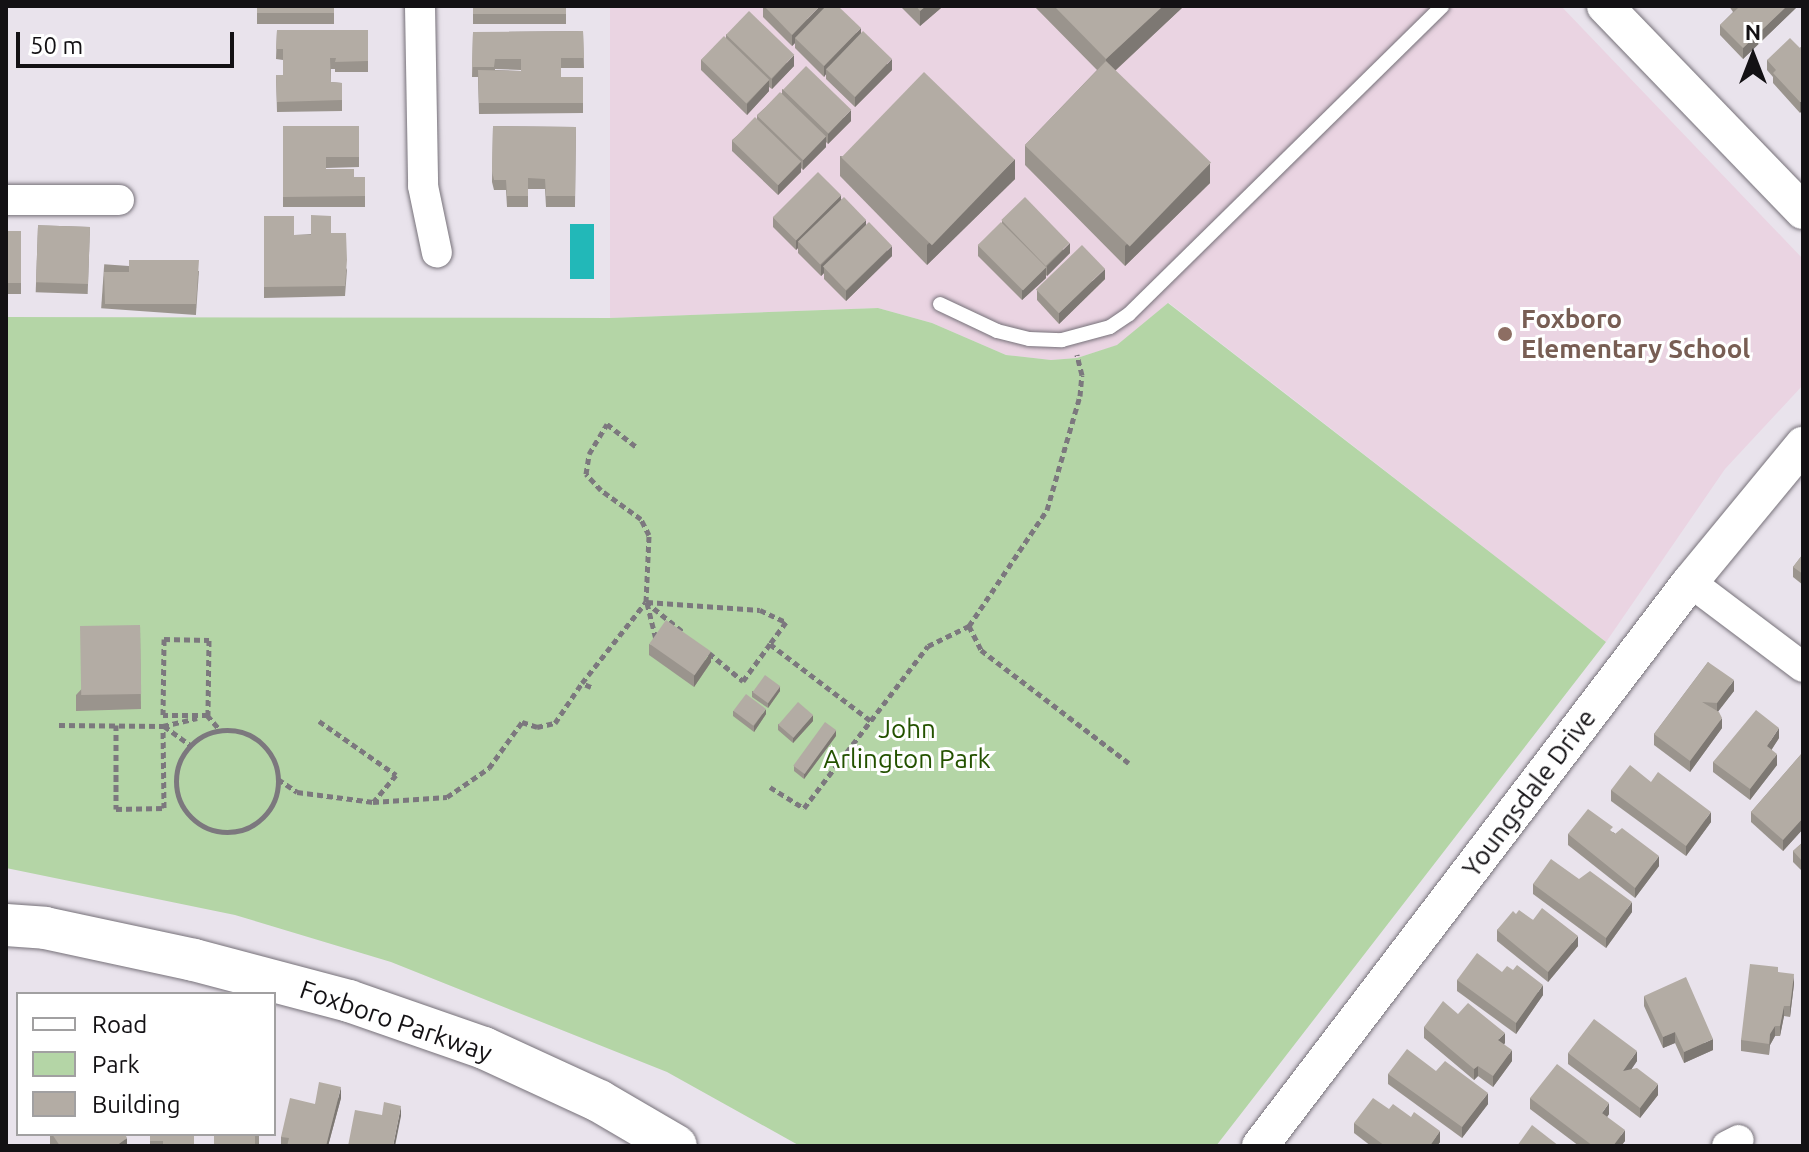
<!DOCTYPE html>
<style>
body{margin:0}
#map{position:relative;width:1809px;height:1152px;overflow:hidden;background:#e9e3ec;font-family:Ubuntu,sans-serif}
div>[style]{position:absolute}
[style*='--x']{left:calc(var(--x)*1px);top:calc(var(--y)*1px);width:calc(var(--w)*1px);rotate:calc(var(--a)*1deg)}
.education>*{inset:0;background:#ead4e2}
.green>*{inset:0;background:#b4d5a6}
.water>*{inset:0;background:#22b8b8;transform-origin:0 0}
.path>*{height:5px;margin-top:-2.5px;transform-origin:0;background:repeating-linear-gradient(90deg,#7c787e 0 6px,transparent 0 10px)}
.path>.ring{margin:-2.5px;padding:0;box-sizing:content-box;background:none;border:5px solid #7c787e;border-radius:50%}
.roads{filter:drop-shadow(0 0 2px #767179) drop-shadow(0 0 2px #767179)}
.service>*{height:14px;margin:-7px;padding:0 7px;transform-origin:7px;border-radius:7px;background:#fff}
.minor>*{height:30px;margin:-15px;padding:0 15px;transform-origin:15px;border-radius:15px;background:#fff}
.tertiary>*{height:36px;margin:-18px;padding:0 18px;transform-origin:18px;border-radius:18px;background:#fff}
.secondary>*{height:42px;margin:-21px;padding:0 21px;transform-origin:21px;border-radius:21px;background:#fff}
.wall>*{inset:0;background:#9a948d;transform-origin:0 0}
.shaded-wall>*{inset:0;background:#7d7873}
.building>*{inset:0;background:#b3aca4;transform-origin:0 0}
.dots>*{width:22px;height:22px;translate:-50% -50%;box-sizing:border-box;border:4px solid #fff;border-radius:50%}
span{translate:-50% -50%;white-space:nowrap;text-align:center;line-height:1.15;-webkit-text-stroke:6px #fff;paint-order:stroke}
.education-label{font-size:26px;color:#785e54;font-weight:700}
.left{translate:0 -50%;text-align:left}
.park-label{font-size:26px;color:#245200}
.street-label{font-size:26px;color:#131114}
.frame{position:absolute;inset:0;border:8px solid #131114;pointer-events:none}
.legend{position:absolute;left:16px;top:992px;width:260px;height:144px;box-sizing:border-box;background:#fff;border:2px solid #a1a0a1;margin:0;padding:10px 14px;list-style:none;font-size:24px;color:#131114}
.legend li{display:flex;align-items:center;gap:16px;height:40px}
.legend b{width:40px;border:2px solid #a1a0a1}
.north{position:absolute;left:1713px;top:16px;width:80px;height:80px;-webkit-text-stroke:6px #fff;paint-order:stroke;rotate:0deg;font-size:22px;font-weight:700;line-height:32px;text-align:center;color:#131114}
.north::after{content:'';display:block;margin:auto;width:28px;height:36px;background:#131114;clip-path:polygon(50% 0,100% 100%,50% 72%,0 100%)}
.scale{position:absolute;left:16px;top:32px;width:218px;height:36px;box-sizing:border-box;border:4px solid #131114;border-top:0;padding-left:10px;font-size:24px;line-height:28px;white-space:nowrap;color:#131114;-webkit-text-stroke:6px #fff;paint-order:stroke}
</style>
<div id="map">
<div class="education">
<div style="clip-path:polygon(610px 6px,1561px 6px,1803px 259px,1803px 385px,1725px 469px,1606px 642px,1169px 303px,1118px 345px,1077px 358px,1051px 360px,1006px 355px,932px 323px,878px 308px,610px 318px)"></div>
</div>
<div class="green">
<div style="clip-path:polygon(1168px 303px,1606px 642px,1216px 1146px,800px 1146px,667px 1072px,391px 962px,235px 915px,6px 868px,6px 317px,610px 318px,878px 308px,932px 323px,1006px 355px,1051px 360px,1077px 358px,1117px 345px)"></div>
</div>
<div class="water">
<div style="left:570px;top:224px;width:24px;height:55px"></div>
</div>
<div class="path">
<div style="--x:646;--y:602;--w:48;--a:39"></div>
<div style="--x:647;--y:602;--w:113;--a:4"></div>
<div style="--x:760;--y:610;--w:29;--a:25"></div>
<div style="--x:786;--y:622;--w:27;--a:126"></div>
<div style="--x:647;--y:603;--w:38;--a:76"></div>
<div style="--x:969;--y:626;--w:27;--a:63"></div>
<div style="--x:981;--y:650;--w:186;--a:37.4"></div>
<div style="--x:164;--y:639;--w:45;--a:1.3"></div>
<div style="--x:209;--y:640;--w:75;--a:90.8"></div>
<div style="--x:208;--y:715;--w:45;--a:180"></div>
<div style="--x:163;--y:715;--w:76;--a:-89.2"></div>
<div style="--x:709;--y:653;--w:44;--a:39.5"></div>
<div style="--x:743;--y:681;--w:46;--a:-53.9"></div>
<div style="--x:770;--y:644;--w:127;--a:37.3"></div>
<div style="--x:591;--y:687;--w:10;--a:-156"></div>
<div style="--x:582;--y:683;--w:103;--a:-51.7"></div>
<div style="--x:646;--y:602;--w:67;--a:-87.4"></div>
<div style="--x:649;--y:535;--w:18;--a:-117"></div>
<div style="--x:641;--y:519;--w:49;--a:-144.1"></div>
<div style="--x:601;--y:490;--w:22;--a:-133"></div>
<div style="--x:586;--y:474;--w:20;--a:-81"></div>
<div style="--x:589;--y:454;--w:35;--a:-59"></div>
<div style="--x:607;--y:424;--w:37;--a:38"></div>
<div style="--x:207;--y:715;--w:20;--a:49"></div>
<div style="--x:319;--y:721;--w:94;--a:35"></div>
<div style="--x:396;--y:775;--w:34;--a:130"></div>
<div style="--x:59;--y:725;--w:104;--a:0.6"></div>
<div style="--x:163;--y:726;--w:35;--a:-13"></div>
<div style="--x:116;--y:725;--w:84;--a:90"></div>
<div style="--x:116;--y:809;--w:48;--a:-1.2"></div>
<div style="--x:164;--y:808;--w:82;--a:-90.7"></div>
<div style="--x:164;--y:726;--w:32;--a:36"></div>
<div class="ring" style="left:176px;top:730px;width:97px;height:97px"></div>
<div style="--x:278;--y:779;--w:23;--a:34"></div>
<div style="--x:297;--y:792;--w:77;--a:7.5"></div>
<div style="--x:373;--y:802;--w:74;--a:-3.9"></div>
<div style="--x:447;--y:797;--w:51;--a:-34.6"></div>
<div style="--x:489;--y:768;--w:57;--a:-54.3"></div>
<div style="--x:522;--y:722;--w:16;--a:18"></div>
<div style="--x:537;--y:727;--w:18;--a:-13"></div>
<div style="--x:555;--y:723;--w:48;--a:-56"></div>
<div style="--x:770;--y:787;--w:40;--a:32"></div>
<div style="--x:804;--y:808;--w:204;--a:-52.6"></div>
<div style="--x:928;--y:646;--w:46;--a:-26"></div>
<div style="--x:969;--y:626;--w:140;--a:-56.1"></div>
<div style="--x:1047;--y:510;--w:119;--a:-73.9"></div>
<div style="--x:1080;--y:396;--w:21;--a:-85"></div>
<div style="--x:1082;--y:375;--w:21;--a:-104"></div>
</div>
<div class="roads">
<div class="service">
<div style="--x:940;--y:304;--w:63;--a:25.3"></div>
<div style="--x:997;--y:331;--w:33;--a:14"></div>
<div style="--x:1029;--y:339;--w:33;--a:2"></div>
<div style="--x:1062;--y:340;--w:50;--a:-15.2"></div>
<div style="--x:1110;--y:327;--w:23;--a:-34"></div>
<div style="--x:1129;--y:314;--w:439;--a:-44.5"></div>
</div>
<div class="minor">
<div style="--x:420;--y:6;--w:180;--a:89"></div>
<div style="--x:423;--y:186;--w:68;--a:78.2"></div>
<div style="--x:6;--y:200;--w:113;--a:0"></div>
<div style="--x:1690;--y:582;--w:141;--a:37"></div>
<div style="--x:1727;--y:1146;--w:13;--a:-27"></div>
</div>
<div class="tertiary">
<div style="--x:1605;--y:6;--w:285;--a:46"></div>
<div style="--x:1260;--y:1146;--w:709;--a:-52.68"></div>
<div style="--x:1690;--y:582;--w:178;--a:-50.5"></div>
</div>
<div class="secondary">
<div style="--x:6;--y:925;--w:39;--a:4"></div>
<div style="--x:45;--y:928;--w:152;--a:12.1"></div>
<div style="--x:194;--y:960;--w:160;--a:14.8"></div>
<div style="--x:349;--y:1001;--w:143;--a:19.2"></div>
<div style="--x:484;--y:1048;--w:127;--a:24.7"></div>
<div style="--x:599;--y:1101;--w:89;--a:30.3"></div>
</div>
</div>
<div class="wall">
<div style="left:257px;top:6px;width:77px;height:18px"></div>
<div style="left:473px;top:6px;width:93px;height:18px"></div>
<div style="clip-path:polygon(900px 6px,941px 6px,941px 8px,920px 26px)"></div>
<div style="clip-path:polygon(1034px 6px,1184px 6px,1115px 71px,1210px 183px,1125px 266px,1025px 165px,1025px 145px,1097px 70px)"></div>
<div style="clip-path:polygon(1729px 6px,1798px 6px,1743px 59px,1720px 35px,1720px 25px,1733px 12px)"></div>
<div style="clip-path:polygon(763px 7px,861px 34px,892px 70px,855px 107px,826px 79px,826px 74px,824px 77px,795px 48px,795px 43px,792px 46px,763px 17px)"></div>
<div style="clip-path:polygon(277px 30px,368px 30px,368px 72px,335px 72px,335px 69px,331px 69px,331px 82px,342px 83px,342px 111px,277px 112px,276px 75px,283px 75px,283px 60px,276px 59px)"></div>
<div style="clip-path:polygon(evenodd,583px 31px,584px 68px,561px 68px,561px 77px,583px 77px,583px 113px,479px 114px,478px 77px,472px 77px,473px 32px,583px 31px,495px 69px,521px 70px,521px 71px,495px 70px,495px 69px)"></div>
<div style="clip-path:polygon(726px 34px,794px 66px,772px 89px,769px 87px,769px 91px,747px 115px,701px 70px,701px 60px,726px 38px)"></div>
<div style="clip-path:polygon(1803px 45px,1800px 113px,1773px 83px,1773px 77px,1767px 70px,1767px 60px,1800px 48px)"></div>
<div style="clip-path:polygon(782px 89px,851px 121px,828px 144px,826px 142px,826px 147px,803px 170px,801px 168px,801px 172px,778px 195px,732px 151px,732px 140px,757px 119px,757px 115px,782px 93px)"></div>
<div style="clip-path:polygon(283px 126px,359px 126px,359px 167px,326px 168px,326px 169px,354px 177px,365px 177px,365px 207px,283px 207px)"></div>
<div style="clip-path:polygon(493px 126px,576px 127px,575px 207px,546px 207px,545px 189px,528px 189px,528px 207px,507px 207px,506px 190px,494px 190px,492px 182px)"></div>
<div style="clip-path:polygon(840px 156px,1015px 179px,927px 265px,840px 176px)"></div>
<div style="clip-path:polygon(841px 199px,866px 225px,892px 256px,846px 301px,824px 279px,824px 273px,821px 276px,798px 253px,798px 248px,796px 250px,773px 227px,773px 217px)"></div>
<div style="clip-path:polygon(264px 216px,294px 235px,331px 233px,347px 270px,345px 296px,264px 298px)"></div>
<div style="clip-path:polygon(1002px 220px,1070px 253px,1047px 276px,1046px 275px,1046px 278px,1022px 300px,978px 256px,978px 245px,1002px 224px)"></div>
<div style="left:90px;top:227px;width:67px;height:52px;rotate:92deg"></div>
<div style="left:21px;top:231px;width:63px;height:15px;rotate:90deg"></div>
<div style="left:199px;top:271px;width:44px;height:95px;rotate:94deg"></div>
<div style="clip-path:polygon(1105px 279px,1059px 324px,1037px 300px,1037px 290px)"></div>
<div style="clip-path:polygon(1803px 554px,1803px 585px,1793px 577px,1793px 567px)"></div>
<div style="clip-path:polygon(140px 625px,141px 709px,76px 711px,76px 695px)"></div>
<div style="clip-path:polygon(649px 644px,711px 662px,694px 687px,649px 655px)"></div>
<div style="clip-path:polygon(1708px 662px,1734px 691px,1718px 711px,1722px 728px,1690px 772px,1654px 745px,1654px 734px)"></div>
<div style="clip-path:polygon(752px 691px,780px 691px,768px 708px,752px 697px)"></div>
<div style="clip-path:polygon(733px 711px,766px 714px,754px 732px,733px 716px)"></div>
<div style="clip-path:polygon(813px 721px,793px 743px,778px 730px,778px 724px)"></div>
<div style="clip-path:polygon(836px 736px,804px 779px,794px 771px,794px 766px)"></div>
<div style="clip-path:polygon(1779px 738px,1771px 750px,1777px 765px,1750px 800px,1713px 772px,1713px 762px)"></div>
<div style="clip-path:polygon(1803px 752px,1803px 829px,1783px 851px,1751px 822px,1751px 812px)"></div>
<div style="clip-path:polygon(1651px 782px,1711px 822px,1686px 856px,1611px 801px,1611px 790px)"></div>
<div style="clip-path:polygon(1613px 832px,1659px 866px,1635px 898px,1568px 845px,1568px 834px)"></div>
<div style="clip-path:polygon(1803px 842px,1803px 872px,1793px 862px,1793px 851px)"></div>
<div style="clip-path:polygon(1579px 879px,1632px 912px,1606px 948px,1533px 894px,1533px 884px)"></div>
<div style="clip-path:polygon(1516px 914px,1533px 920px,1578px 946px,1548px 982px,1497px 941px,1497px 930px)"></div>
<div style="clip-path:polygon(1502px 972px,1543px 995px,1516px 1034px,1457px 991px,1457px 980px)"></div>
<div style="clip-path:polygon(1778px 972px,1794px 984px,1790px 1017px,1784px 1016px,1780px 1036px,1775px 1036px,1770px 1045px,1769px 1055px,1741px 1051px,1741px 1040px)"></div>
<div style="clip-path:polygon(1644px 996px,1713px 1050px,1684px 1063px,1675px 1043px,1663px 1048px,1644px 1006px)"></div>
<div style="clip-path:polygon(1458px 1014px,1505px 1043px,1504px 1044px,1512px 1061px,1493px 1087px,1478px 1076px,1474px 1080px,1424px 1038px,1424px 1027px)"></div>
<div style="clip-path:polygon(1568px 1053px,1637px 1061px,1631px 1069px,1658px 1095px,1640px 1118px,1568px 1064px)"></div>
<div style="clip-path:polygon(1436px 1071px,1488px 1104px,1462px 1138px,1388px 1084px,1388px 1074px)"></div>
<div style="clip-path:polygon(341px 1098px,328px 1146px,281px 1146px,281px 1137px,315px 1104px)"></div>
<div style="clip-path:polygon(1530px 1098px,1609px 1114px,1607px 1117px,1625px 1141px,1621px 1146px,1579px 1146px,1530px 1109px)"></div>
<div style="clip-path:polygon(1354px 1123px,1440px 1142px,1437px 1146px,1371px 1146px,1354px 1133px)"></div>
<div style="left:50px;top:1134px;width:75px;height:12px"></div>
<div style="clip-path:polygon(150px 1134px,194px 1146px,150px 1146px)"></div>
<div style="clip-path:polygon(259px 1134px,259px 1145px,214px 1146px)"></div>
</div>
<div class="shaded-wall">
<div style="clip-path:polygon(820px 6px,829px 6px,795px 38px,795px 43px,792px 46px,792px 35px)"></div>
<div style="clip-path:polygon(926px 6px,941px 6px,941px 8px,920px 26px,920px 11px)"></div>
<div style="clip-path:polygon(1163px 6px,1184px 6px,1106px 79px,1106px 59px)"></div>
<div style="clip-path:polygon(1787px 6px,1798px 6px,1743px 59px,1743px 48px)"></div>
<div style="clip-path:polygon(861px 28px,861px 39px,826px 69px,826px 74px,824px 77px,824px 66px)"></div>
<div style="clip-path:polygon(794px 55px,794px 66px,772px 89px,772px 79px)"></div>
<div style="clip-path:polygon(892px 59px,892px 70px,855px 107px,855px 97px)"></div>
<div style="clip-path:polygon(769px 80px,769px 91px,747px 115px,747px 104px)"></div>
<div style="clip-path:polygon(1803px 100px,1803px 110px,1800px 113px,1800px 102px)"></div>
<div style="clip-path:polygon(851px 110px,851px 121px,828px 144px,828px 134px)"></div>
<div style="clip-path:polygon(826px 136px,826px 147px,803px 170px,803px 160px)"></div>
<div style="clip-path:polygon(1015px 159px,1015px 179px,927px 265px,927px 245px)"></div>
<div style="clip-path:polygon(801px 162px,801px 172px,778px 195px,778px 185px)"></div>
<div style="clip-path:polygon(1210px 163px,1210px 183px,1125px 266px,1125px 246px)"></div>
<div style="clip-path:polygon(841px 195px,841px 205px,798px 242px,798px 248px,796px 250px,796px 239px)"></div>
<div style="clip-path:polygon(866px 220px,866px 231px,824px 268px,824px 273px,821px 276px,821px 265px)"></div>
<div style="clip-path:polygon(1070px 243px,1070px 253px,1047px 276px,1047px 266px)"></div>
<div style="clip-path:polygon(892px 246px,892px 256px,846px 301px,846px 291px)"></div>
<div style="clip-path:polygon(1046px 267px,1046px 278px,1022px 300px,1022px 290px)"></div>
<div style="clip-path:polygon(1105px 269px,1105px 279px,1059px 324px,1059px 313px)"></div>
<div style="clip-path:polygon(711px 652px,711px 662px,694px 687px,694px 676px)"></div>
<div style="clip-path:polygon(1734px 680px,1734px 691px,1717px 713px,1717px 703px)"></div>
<div style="clip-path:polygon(780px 686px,780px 691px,768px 708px,768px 703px)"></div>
<div style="clip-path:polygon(766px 709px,766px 714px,754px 732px,754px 726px)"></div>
<div style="clip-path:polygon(813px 715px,813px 721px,793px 743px,793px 738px)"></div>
<div style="clip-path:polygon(1722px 718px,1722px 728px,1690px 772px,1690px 761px)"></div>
<div style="clip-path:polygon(1779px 728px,1779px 738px,1767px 757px,1767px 746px)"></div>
<div style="clip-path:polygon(836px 730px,836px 736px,804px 779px,804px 774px)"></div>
<div style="clip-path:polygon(1777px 754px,1777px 765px,1750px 800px,1750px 789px)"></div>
<div style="clip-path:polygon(1711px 812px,1711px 822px,1686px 856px,1686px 846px)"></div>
<div style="clip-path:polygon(1803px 818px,1803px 829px,1783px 851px,1783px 840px)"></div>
<div style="clip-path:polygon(1659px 856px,1659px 866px,1635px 898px,1635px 888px)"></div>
<div style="clip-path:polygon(1632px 902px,1632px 912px,1606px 948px,1606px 938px)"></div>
<div style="clip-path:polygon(1578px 936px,1578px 946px,1548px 982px,1548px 972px)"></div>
<div style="clip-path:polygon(1794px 974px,1794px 984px,1790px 1017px,1790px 1006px)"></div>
<div style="clip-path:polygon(1543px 985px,1543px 995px,1516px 1034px,1516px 1023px)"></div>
<div style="clip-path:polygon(1784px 1006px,1784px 1016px,1780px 1036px,1780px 1026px)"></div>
<div style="clip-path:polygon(1775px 1026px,1775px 1036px,1770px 1045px,1769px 1055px,1770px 1034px)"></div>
<div style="clip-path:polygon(1675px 1032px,1675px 1043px,1663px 1048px,1663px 1037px)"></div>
<div style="clip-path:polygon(1505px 1033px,1505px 1043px,1498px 1051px,1498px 1040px)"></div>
<div style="clip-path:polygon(1713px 1039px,1713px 1050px,1684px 1063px,1684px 1052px)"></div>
<div style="clip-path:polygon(1512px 1050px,1512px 1061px,1493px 1087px,1493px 1076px)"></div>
<div style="clip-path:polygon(1637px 1051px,1637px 1061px,1623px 1082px,1623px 1071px)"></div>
<div style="clip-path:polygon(1478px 1066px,1478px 1076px,1474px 1080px,1474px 1069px)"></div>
<div style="clip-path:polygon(1658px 1084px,1658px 1095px,1640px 1118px,1640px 1108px)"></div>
<div style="clip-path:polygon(341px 1087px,341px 1098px,328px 1146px,326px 1146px)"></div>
<div style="clip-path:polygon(1488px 1093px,1488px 1104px,1462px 1138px,1462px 1127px)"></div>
<div style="clip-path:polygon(1609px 1103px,1609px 1114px,1602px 1124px,1602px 1113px)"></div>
<div style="clip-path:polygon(401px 1106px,401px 1116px,395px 1146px,393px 1146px)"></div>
<div style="clip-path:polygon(1625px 1130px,1625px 1141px,1621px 1146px,1613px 1146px)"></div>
<div style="clip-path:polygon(1440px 1131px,1440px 1142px,1437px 1146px,1429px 1146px)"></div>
<div style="clip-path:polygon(127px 1138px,127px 1146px,116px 1146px)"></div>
</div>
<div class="building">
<div style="left:257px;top:6px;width:77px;height:7px"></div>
<div style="left:473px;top:6px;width:93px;height:8px"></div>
<div style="clip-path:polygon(764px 6px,820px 6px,792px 35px)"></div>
<div style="clip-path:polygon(826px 6px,838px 6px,861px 28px,824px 66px,795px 38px)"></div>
<div style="clip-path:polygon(916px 6px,926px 6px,920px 11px)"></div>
<div style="clip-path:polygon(1054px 6px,1163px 6px,1106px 59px)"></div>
<div style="clip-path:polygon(1737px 6px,1787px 6px,1743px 48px,1720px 25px,1738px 8px)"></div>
<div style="left:749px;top:11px;width:63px;height:33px;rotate:44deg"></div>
<div style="clip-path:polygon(277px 30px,368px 30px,368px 61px,335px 62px,336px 58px,330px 58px,331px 82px,342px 83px,342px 100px,277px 102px,276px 75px,283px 75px,283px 49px,276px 49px)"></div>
<div style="clip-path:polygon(583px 31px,584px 58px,561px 58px,561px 77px,583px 77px,583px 103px,479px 103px,478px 70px,521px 71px,521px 59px,495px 59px,494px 67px,472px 67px,473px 32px)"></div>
<div style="left:863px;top:31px;width:40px;height:53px;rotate:44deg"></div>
<div style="left:724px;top:36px;width:63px;height:33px;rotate:44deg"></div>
<div style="clip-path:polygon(1790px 38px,1800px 48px,1803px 45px,1803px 100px,1800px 102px,1773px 73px,1776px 70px,1767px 60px)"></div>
<div style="left:1106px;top:61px;width:146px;height:117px;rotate:44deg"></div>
<div style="left:806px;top:66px;width:63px;height:33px;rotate:44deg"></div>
<div style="left:924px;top:72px;width:126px;height:119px;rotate:44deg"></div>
<div style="left:780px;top:92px;width:64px;height:33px;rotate:44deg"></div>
<div style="left:755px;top:117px;width:64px;height:33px;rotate:44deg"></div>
<div style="clip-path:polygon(283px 126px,359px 126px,359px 157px,326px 157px,326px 169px,354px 169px,354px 177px,365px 177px,365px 196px,283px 197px)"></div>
<div style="clip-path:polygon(493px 126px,576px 127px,575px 196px,546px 196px,545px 179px,528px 178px,528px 196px,507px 196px,506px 180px,494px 180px,492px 171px)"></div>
<div style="left:818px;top:172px;width:33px;height:64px;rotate:45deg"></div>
<div style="left:844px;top:197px;width:32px;height:64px;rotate:46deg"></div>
<div style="left:1025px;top:197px;width:64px;height:33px;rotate:46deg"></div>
<div style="clip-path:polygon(311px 215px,331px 216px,331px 233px,346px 233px,347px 260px,345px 286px,264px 287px,264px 216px,294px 216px,294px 235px,311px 235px)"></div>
<div style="left:869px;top:222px;width:33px;height:64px;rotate:46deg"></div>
<div style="left:1001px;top:222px;width:64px;height:33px;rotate:45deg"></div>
<div style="left:90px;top:227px;width:57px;height:52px;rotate:92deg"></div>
<div style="left:21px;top:231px;width:52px;height:15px;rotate:90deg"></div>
<div style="left:1082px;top:245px;width:33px;height:64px;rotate:46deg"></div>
<div style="clip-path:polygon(129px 260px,199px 260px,196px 304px,105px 304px,104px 272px,129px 272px)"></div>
<div style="clip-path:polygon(1803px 554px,1803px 574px,1793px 567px)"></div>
<div style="left:666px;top:620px;width:55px;height:29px;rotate:35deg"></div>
<div style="left:140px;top:625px;width:69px;height:60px;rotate:89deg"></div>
<div style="clip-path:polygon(1708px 662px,1734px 680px,1717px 703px,1702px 702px,1719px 712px,1722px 718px,1690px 761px,1654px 734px)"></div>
<div style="left:765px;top:675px;width:19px;height:21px;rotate:36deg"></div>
<div style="left:746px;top:694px;width:25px;height:21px;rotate:37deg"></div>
<div style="left:798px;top:702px;width:20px;height:30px;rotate:41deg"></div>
<div style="clip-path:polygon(1756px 710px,1779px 728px,1767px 746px,1777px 754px,1750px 789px,1713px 762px)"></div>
<div style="left:825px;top:722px;width:14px;height:54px;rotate:36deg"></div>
<div style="clip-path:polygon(1803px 752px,1803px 818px,1783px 840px,1751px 812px)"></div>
<div style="clip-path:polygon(1630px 765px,1651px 782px,1658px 772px,1711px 812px,1686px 846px,1611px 790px)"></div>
<div style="clip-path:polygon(1588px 809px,1613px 827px,1610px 830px,1615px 834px,1622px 828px,1659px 856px,1635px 888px,1568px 834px)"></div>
<div style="clip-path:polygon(1803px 842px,1803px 862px,1793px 851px)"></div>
<div style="clip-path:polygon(1551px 859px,1579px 879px,1590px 871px,1632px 902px,1606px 938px,1533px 884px)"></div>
<div style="clip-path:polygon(1542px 908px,1578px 936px,1548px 972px,1497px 930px,1513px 911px,1516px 914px,1519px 910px,1533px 920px)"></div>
<div style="clip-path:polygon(1477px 953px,1502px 972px,1507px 966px,1513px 970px,1517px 965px,1543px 985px,1516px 1023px,1457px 980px)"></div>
<div style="clip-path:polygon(1750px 964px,1778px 967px,1778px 972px,1794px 974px,1790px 1006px,1784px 1006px,1780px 1026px,1775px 1026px,1770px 1034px,1769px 1044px,1741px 1040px)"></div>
<div style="clip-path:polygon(1686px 977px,1713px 1039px,1684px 1052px,1675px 1032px,1663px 1037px,1644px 996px)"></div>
<div style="clip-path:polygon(1443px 1001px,1458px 1014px,1468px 1003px,1505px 1033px,1498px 1040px,1512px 1050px,1493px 1076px,1478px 1066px,1474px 1069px,1424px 1027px)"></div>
<div style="clip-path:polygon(1594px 1019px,1637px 1051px,1623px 1071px,1637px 1068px,1658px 1084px,1640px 1108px,1568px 1053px)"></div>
<div style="clip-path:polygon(1407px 1049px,1436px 1071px,1445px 1061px,1488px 1093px,1462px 1127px,1388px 1074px)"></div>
<div style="clip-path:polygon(1557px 1064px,1609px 1103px,1602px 1113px,1625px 1130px,1613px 1146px,1593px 1146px,1530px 1098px)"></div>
<div style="clip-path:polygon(319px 1082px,341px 1087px,326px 1146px,287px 1146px,289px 1138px,281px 1137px,290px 1098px,315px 1104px)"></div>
<div style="clip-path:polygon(1373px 1098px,1389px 1109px,1393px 1104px,1411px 1117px,1414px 1112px,1440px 1131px,1430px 1146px,1385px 1146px,1354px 1123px)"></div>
<div style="clip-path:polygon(384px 1102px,401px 1106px,393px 1146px,348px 1146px,355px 1110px,382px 1115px)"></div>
<div style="clip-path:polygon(1532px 1125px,1559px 1146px,1517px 1146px)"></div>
<div style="clip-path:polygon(52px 1134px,125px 1134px,127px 1138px,116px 1146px,60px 1146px)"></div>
<div style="clip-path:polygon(150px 1134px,194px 1134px,194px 1146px,163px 1146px,163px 1141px,150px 1141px)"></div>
<div style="clip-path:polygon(214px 1134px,259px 1134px,259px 1135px,255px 1135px,255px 1146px,214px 1146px)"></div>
</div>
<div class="dots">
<div style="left:1505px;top:334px;background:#8d6e63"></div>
</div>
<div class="education-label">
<span class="left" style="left:1521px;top:334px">Foxboro<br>Elementary School</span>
</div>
<div class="park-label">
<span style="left:907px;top:744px">John<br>Arlington Park</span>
</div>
<div class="street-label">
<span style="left:1529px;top:793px;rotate:-53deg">Youngsdale Drive</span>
<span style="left:396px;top:1021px;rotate:19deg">Foxboro Parkway</span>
</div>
<div class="frame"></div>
<ul class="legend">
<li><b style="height:10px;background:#fff"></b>Road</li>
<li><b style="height:22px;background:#b4d5a6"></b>Park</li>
<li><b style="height:22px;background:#b3aca4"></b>Building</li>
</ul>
<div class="north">N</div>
<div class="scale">50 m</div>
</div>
